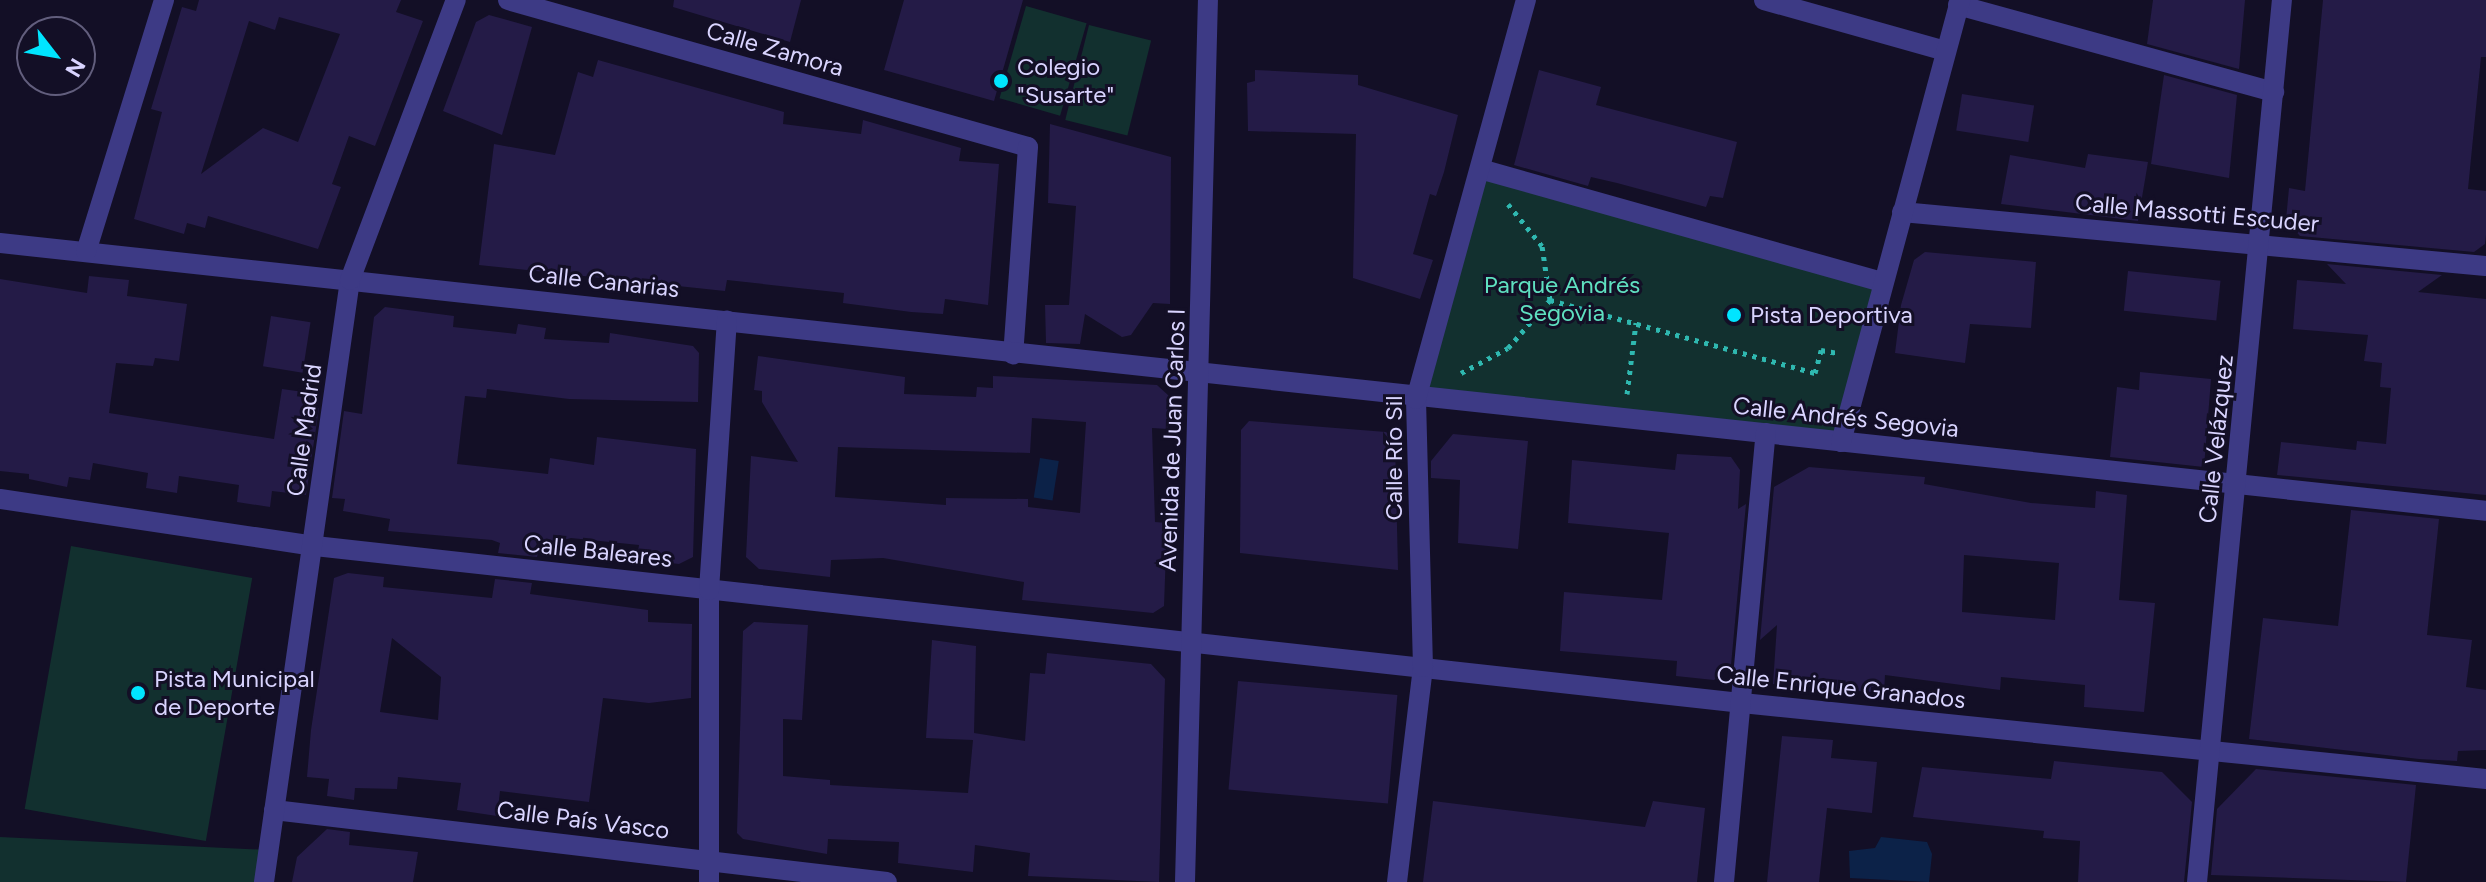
<!DOCTYPE html>
<meta charset="utf-8">
<style>
body{margin:0}
#map{position:relative;width:2486px;height:882px;overflow:hidden;background:#130f26;font-family:Figtree,sans-serif}
div>[style]{position:absolute}
[style*='--x']{left:calc(var(--x)*1px);top:calc(var(--y)*1px);width:calc(var(--w)*1px);rotate:calc(var(--a)*1deg)}
.green>*{inset:0;background:#12302f;transform-origin:0 0}
.water>*{inset:0;background:#0c2248;transform-origin:0 0}
.building>*{inset:0;background:#241b47;transform-origin:0 0}
.path>*{height:5px;margin-top:-2.5px;transform-origin:0;background:repeating-linear-gradient(90deg,#2fb8b0 0 4px,transparent 0 10px)}
.minor>*{height:20px;margin:-10px;padding:0 10px;transform-origin:10px;border-radius:10px;background:#3d3a85}
.dots>*{width:22px;height:22px;translate:-50% -50%;box-sizing:border-box;border:4px solid #130f26;border-radius:50%}
span{translate:-50% -50%;white-space:nowrap;text-align:center;line-height:1.15;-webkit-text-stroke:6px #130f26;paint-order:stroke}
.street-label{font-size:24px;color:#d9d4ff}
.poi-label{font-size:24px;color:#d9d4ff}
.left{translate:0 -50%;text-align:left}
.park-label{font-size:24px;color:#5fe0c0}
.north{position:absolute;left:16px;top:16px;width:80px;height:80px;box-sizing:border-box;background:#130f26;border:2px solid #625e7d;border-radius:50%;rotate:121deg;font-size:22px;font-weight:700;line-height:32px;text-align:center;color:#d9d4ff}
.north::after{content:'';display:block;margin:auto;width:28px;height:36px;background:#00e5ff;clip-path:polygon(50% 0,100% 100%,50% 72%,0 100%)}
</style>
<div id="map">
<div class="green">
<div style="left:1026px;top:6px;width:63px;height:96px;rotate:16deg"></div>
<div style="left:1089px;top:25px;width:64px;height:98px;rotate:14deg"></div>
<div style="clip-path:polygon(1480px 169px,1883px 282px,1841px 442px,1416px 399px)"></div>
<div style="left:71px;top:546px;width:184px;height:267px;rotate:10deg"></div>
<div style="clip-path:polygon(0 837px,268px 850px,264px 882px,0 882px)"></div>
</div>
<div class="water">
<div style="left:1040px;top:458px;width:19px;height:40px;rotate:9deg"></div>
<div style="clip-path:polygon(1881px 837px,1927px 842px,1932px 854px,1929px 882px,1850px 878px,1849px 851px,1875px 848px)"></div>
</div>
<div class="building">
<div style="clip-path:polygon(evenodd,199px 0,401px 0,396px 12px,423px 21px,375px 146px,349px 136px,332px 184px,341px 187px,318px 249px,208px 216px,205px 228px,187px 223px,184px 234px,134px 219px,162px 112px,151px 109px,182px 7px,196px 11px,199px 0,279px 17px,340px 34px,298px 142px,263px 128px,201px 174px,249px 21px,275px 30px,279px 17px)"></div>
<div style="clip-path:polygon(674px 0,801px 0,790px 42px,673px 7px)"></div>
<div style="clip-path:polygon(904px 0,1023px 0,994px 101px,884px 70px)"></div>
<div style="clip-path:polygon(2153px 0,2245px 0,2239px 69px,2147px 44px)"></div>
<div style="clip-path:polygon(2323px 0,2486px 0,2486px 57px,2481px 57px,2468px 189px,2486px 191px,2486px 235px,2485px 244px,2474px 252px,2300px 236px,2286px 220px,2289px 188px,2305px 191px)"></div>
<div style="clip-path:polygon(489px 15px,532px 27px,502px 135px,443px 111px,476px 22px)"></div>
<div style="clip-path:polygon(598px 60px,784px 112px,783px 124px,861px 134px,863px 120px,961px 148px,959px 161px,999px 164px,988px 305px,945px 299px,943px 314px,911px 312px,843px 303px,844px 293px,727px 280px,725px 291px,479px 265px,494px 144px,555px 155px,578px 72px,593px 77px)"></div>
<div style="clip-path:polygon(1255px 70px,1358px 75px,1358px 85px,1458px 115px,1444px 172px,1436px 196px,1430px 194px,1413px 254px,1433px 260px,1420px 299px,1353px 278px,1356px 134px,1248px 131px,1247px 83px,1255px 81px)"></div>
<div style="clip-path:polygon(1539px 70px,1601px 87px,1596px 105px,1737px 142px,1723px 198px,1710px 196px,1706px 207px,1617px 183px,1591px 177px,1588px 186px,1514px 165px)"></div>
<div style="clip-path:polygon(2164px 75px,2237px 95px,2229px 178px,2151px 164px)"></div>
<div style="left:1962px;top:94px;width:73px;height:37px;rotate:9deg"></div>
<div style="clip-path:polygon(1050px 124px,1171px 157px,1170px 304px,1153px 303px,1131px 335px,1122px 337px,1085px 314px,1080px 344px,1046px 343px,1045px 305px,1069px 305px,1076px 206px,1048px 203px)"></div>
<div style="clip-path:polygon(2088px 154px,2148px 162px,2138px 221px,2001px 204px,2010px 155px,2085px 168px)"></div>
<div style="clip-path:polygon(1925px 252px,2036px 262px,2031px 328px,1970px 324px,1965px 363px,1895px 353px,1901px 305px,1914px 260px)"></div>
<div style="clip-path:polygon(2327px 264px,2442px 275px,2418px 292px,2486px 299px,2486px 495px,2277px 475px,2281px 442px,2356px 450px,2357px 441px,2386px 444px,2391px 388px,2380px 387px,2382px 363px,2364px 361px,2368px 335px,2293px 329px,2297px 280px,2346px 284px)"></div>
<div style="left:2128px;top:271px;width:93px;height:40px;rotate:6deg"></div>
<div style="clip-path:polygon(89px 276px,129px 280px,127px 296px,187px 304px,179px 361px,155px 358px,153px 366px,116px 363px,109px 413px,274px 439px,282px 389px,311px 393px,310px 407px,319px 408px,306px 495px,272px 491px,270px 507px,237px 502px,239px 485px,179px 476px,177px 493px,146px 488px,148px 473px,93px 463px,90px 480px,69px 477px,67px 487px,29px 479px,29px 474px,0 471px,0 279px,87px 293px)"></div>
<div style="clip-path:polygon(385px 307px,454px 316px,453px 327px,516px 334px,518px 324px,546px 328px,544px 339px,609px 343px,610px 333px,693px 346px,699px 353px,698px 402px,569px 399px,487px 389px,486px 398px,465px 396px,457px 464px,548px 474px,550px 458px,594px 465px,597px 437px,696px 449px,693px 557px,679px 564px,637px 559px,639px 545px,571px 538px,540px 546px,537px 557px,498px 553px,500px 543px,492px 540px,388px 531px,390px 519px,343px 511px,345px 499px,332px 498px,344px 411px,362px 414px,374px 317px)"></div>
<div style="left:271px;top:316px;width:40px;height:51px;rotate:9deg"></div>
<div style="clip-path:polygon(evenodd,758px 356px,905px 377px,904px 394px,976px 397px,977px 387px,993px 388px,993px 376px,1157px 385px,1169px 396px,1168px 429px,1152px 428px,1155px 522px,1167px 523px,1164px 606px,1153px 613px,1022px 600px,1024px 582px,883px 558px,831px 560px,830px 577px,759px 569px,746px 557px,751px 456px,798px 462px,762px 402px,762px 391px,754px 390px,758px 356px,1032px 418px,1086px 422px,1080px 513px,1028px 507px,1028px 499px,946px 498px,946px 505px,835px 497px,838px 447px,1030px 453px,1032px 418px)"></div>
<div style="clip-path:polygon(2140px 372px,2211px 379px,2204px 467px,2110px 457px,2117px 387px,2139px 390px)"></div>
<div style="clip-path:polygon(1249px 421px,1386px 432px,1395px 441px,1398px 570px,1240px 553px,1241px 430px)"></div>
<div style="clip-path:polygon(1453px 434px,1528px 441px,1518px 549px,1458px 543px,1460px 480px,1431px 478px,1431px 461px)"></div>
<div style="clip-path:polygon(1677px 454px,1731px 457px,1740px 470px,1738px 509px,1746px 504px,1731px 665px,1714px 680px,1676px 676px,1677px 661px,1560px 651px,1564px 592px,1662px 600px,1669px 533px,1568px 523px,1572px 460px,1675px 470px)"></div>
<div style="clip-path:polygon(evenodd,1809px 467px,1925px 477px,1924px 484px,2031px 503px,2095px 508px,2096px 491px,2127px 495px,2119px 600px,2155px 603px,2144px 712px,2084px 707px,2085px 685px,2001px 677px,2000px 690px,1885px 675px,1884px 693px,1773px 684px,1777px 625px,1760px 640px,1774px 487px,1809px 467px,1964px 555px,2059px 563px,2055px 620px,1962px 612px,1964px 555px)"></div>
<div style="clip-path:polygon(2351px 510px,2439px 519px,2427px 635px,2472px 640px,2466px 687px,2486px 690px,2486px 750px,2458px 751px,2457px 761px,2419px 759px,2249px 739px,2263px 618px,2338px 626px)"></div>
<div style="clip-path:polygon(evenodd,348px 573px,384px 577px,383px 587px,492px 598px,495px 579px,532px 583px,530px 594px,648px 610px,648px 622px,692px 624px,691px 698px,649px 703px,603px 698px,589px 802px,500px 791px,497px 816px,457px 810px,461px 783px,398px 777px,397px 789px,355px 788px,354px 800px,327px 796px,329px 779px,307px 777px,311px 730px,334px 578px,348px 573px,392px 638px,441px 677px,438px 720px,380px 712px,392px 638px)"></div>
<div style="clip-path:polygon(754px 622px,808px 625px,802px 720px,783px 719px,783px 776px,830px 780px,830px 785px,968px 793px,973px 740px,926px 738px,932px 640px,976px 646px,974px 733px,1025px 741px,1030px 673px,1045px 674px,1047px 653px,1151px 664px,1165px 679px,1159px 882px,1028px 876px,1030px 853px,975px 845px,973px 872px,898px 863px,899px 842px,828px 839px,827px 854px,743px 839px,737px 833px,743px 631px)"></div>
<div style="left:1238px;top:681px;width:160px;height:109px;rotate:5deg"></div>
<div style="clip-path:polygon(1782px 736px,1833px 740px,1831px 758px,1877px 762px,1872px 813px,1827px 808px,1819px 882px,1767px 882px)"></div>
<div style="clip-path:polygon(2054px 761px,2162px 772px,2192px 802px,2184px 882px,2078px 882px,2080px 841px,2043px 838px,2044px 831px,1913px 817px,1922px 767px,2051px 779px)"></div>
<div style="clip-path:polygon(2256px 769px,2416px 785px,2406px 882px,2211px 875px,2217px 809px)"></div>
<div style="clip-path:polygon(1433px 801px,1645px 827px,1653px 801px,1705px 808px,1697px 882px,1423px 882px)"></div>
<div style="clip-path:polygon(327px 829px,350px 832px,349px 845px,418px 852px,413px 882px,292px 882px,297px 857px)"></div>
</div>
<div class="path">
<div style="--x:1550;--y:300;--w:275;--a:15.4"></div>
<div style="--x:1815;--y:373;--w:24;--a:-75"></div>
<div style="--x:1821;--y:350;--w:17;--a:10"></div>
<div style="--x:1461;--y:373;--w:53;--a:-28"></div>
<div style="--x:1508;--y:348;--w:64;--a:-48.8"></div>
<div style="--x:1550;--y:300;--w:55;--a:-98.4"></div>
<div style="--x:1542;--y:246;--w:54;--a:-129"></div>
<div style="--x:1627;--y:394;--w:72;--a:-82.8"></div>
</div>
<div class="minor">
<div style="--x:508;--y:0;--w:540;--a:15.79"></div>
<div style="--x:1028;--y:147;--w:208;--a:94.1"></div>
<div style="--x:1764;--y:0;--w:188;--a:15.7"></div>
<div style="--x:1958;--y:5;--w:328;--a:15.4"></div>
<div style="--x:1480;--y:169;--w:419;--a:15.7"></div>
<div style="--x:1902;--y:212;--w:586;--a:5.28"></div>
<div style="--x:0;--y:243;--w:2500;--a:6.15"></div>
<div style="--x:86;--y:252;--w:264;--a:-72.8"></div>
<div style="--x:1841;--y:442;--w:458;--a:-74.9"></div>
<div style="--x:0;--y:499;--w:318;--a:8.5"></div>
<div style="--x:315;--y:546;--w:1436;--a:6.28"></div>
<div style="--x:1742;--y:703;--w:748;--a:5.83"></div>
<div style="--x:274;--y:810;--w:617;--a:6.7"></div>
<div style="--x:264;--y:882;--w:608;--a:-81.87"></div>
<div style="--x:350;--y:280;--w:299;--a:-69.3"></div>
<div style="--x:709;--y:882;--w:292;--a:-90"></div>
<div style="--x:709;--y:590;--w:270;--a:-86.2"></div>
<div style="--x:1185;--y:882;--w:882;--a:-88.51"></div>
<div style="--x:1397;--y:882;--w:217;--a:-83.1"></div>
<div style="--x:1423;--y:667;--w:268;--a:-91.5"></div>
<div style="--x:1416;--y:399;--w:414;--a:-74.6"></div>
<div style="--x:1724;--y:882;--w:451;--a:-84.7"></div>
<div style="--x:2197;--y:882;--w:886;--a:-84.5"></div>
</div>
<div class="dots">
<div style="left:1001px;top:81px;background:#00e5ff"></div>
<div style="left:1734px;top:315px;background:#00e5ff"></div>
<div style="left:138px;top:693px;background:#00e5ff"></div>
</div>
<div class="street-label">
<span style="left:775px;top:49px;rotate:16deg">Calle Zamora</span>
<span style="left:2197px;top:213px;rotate:5deg">Calle Massotti Escuder</span>
<span style="left:604px;top:281px;rotate:6deg">Calle Canarias</span>
<span style="left:1846px;top:417px;rotate:6deg">Calle Andrés Segovia</span>
<span style="left:304px;top:430px;rotate:-82deg">Calle Madrid</span>
<span style="left:2216px;top:439px;rotate:-84deg">Calle Velázquez</span>
<span style="left:1172px;top:440px;rotate:-88deg">Avenida de Juan Carlos I</span>
<span style="left:1394px;top:458px;rotate:-90deg">Calle Río Sil</span>
<span style="left:598px;top:551px;rotate:6deg">Calle Baleares</span>
<span style="left:1841px;top:687px;rotate:6deg">Calle Enrique Granados</span>
<span style="left:583px;top:820px;rotate:7deg">Calle País Vasco</span>
</div>
<div class="poi-label">
<span class="left" style="left:1017px;top:81px">Colegio<br>"Susarte"</span>
<span class="left" style="left:1750px;top:315px">Pista Deportiva</span>
<span class="left" style="left:154px;top:693px">Pista Municipal<br>de Deporte</span>
</div>
<div class="park-label">
<span style="left:1562px;top:299px">Parque Andrés<br>Segovia</span>
</div>
<div class="north">N</div>
</div>
